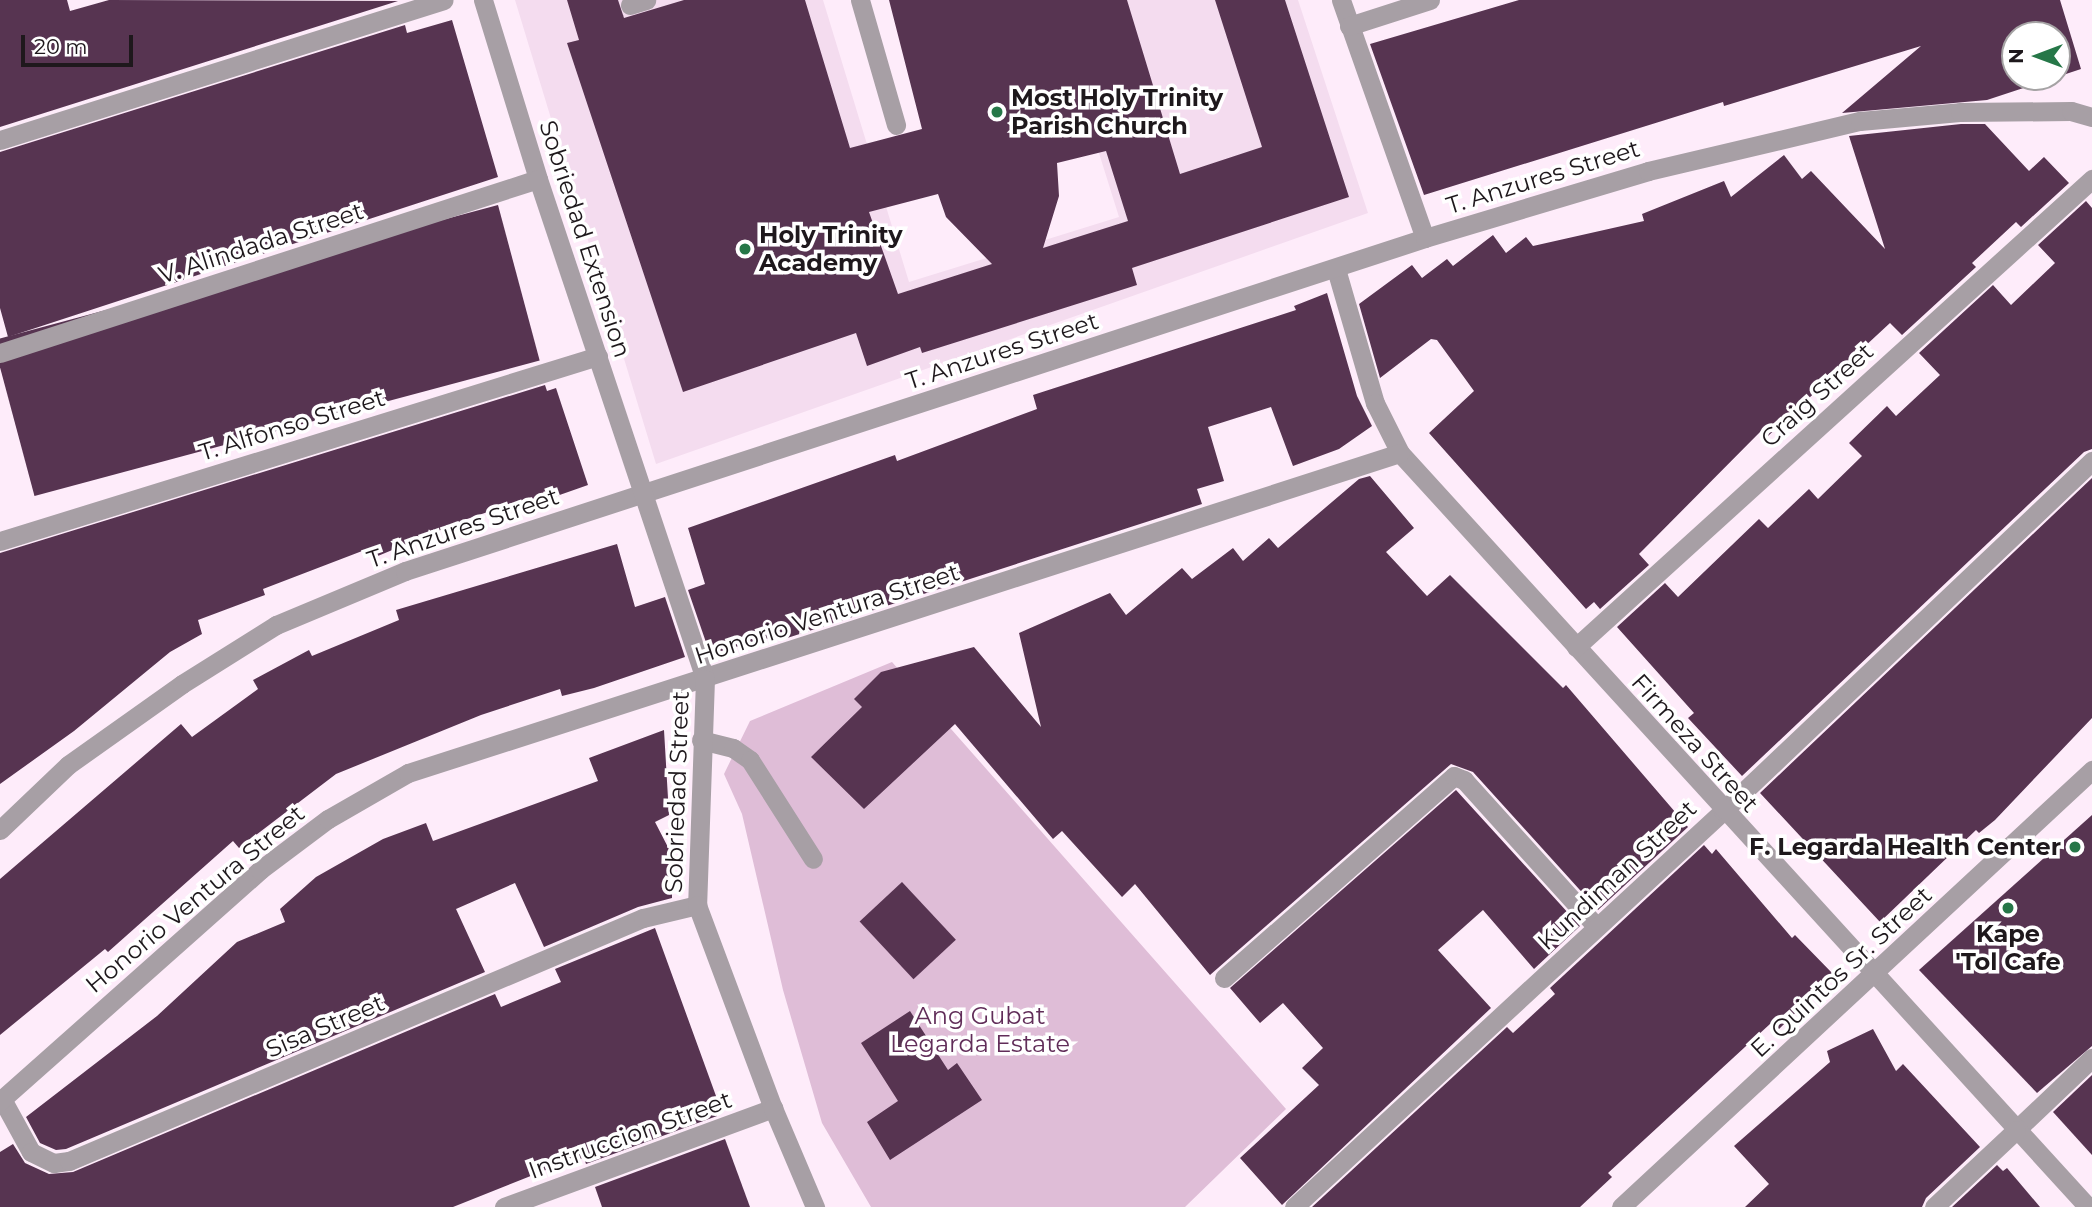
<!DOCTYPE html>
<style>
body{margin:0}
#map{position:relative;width:2092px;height:1207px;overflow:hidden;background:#feecfa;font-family:Montserrat,sans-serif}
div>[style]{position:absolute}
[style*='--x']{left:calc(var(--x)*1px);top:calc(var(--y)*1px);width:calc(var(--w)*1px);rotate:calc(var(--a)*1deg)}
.built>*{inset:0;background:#f4dcef}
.green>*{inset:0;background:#dfbdd7}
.building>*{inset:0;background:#573451;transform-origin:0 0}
.service>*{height:19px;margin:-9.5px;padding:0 9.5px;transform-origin:9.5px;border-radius:9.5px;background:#a79fa5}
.minor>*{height:19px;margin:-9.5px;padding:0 9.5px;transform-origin:9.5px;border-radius:9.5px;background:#a79fa5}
.tertiary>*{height:19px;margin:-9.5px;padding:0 9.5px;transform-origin:9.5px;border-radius:9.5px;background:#a79fa5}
.dots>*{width:19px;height:19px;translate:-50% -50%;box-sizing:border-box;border:4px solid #fff;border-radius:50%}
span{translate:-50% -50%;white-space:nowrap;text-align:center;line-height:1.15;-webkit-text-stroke:7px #fff;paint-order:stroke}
.poi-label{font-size:24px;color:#1e181c;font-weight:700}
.left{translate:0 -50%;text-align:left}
.right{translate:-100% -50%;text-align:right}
.street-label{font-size:24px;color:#1e181c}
.park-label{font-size:24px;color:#612d59}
.north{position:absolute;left:2001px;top:21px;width:70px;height:70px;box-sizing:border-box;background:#fff;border:2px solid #a5a3a4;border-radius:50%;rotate:270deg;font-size:19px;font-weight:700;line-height:28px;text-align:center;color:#1e181c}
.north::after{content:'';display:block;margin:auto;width:24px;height:32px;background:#267748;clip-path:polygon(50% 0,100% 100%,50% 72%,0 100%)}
.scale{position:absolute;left:21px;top:35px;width:112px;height:32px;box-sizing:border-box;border:4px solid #1e181c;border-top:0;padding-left:9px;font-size:21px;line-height:24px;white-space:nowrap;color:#1e181c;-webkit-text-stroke:5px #fff;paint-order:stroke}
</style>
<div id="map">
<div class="built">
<div style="clip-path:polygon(515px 0,823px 0,909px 282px,1119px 217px,1051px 0,1298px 0,1368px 213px,656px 464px)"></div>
</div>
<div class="green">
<div style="clip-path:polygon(892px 662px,1286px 1109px,1185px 1207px,871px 1207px,822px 1123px,783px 990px,742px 814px,724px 774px,750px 721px)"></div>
</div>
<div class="building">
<div style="clip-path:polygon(0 0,67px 0,70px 11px,109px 0,398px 1px,0 127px)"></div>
<div style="clip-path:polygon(evenodd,567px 0,618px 0,624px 18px,684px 0,805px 0,850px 148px,922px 129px,889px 0,1127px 0,1180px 174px,1262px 147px,1215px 0,1285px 0,1349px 197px,1132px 268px,1137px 285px,922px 353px,920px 347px,867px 366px,856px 333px,683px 392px,567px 43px,579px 40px,567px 0,1106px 151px,1128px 221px,1043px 248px,1059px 196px,1057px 163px,1106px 151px,567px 0,938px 194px,946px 217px,992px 264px,898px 294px,869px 212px,938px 194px)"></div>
<div style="clip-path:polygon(evenodd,1519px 0,2060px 0,2081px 69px,1987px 100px,1842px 113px,1921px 46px,1724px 106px,1723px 102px,1424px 195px,1370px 44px,1519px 0,2015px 35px,2057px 35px,2057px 77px,2015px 77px,2015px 35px)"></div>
<div style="clip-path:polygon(452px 20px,498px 177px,8px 337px,0 308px,0 152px,405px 25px,407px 33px)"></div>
<div style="clip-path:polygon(1961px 124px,1985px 124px,2029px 171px,2044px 157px,2069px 183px,2021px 227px,2016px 222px,1972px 263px,1976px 267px,1902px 335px,1890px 323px,1768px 436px,1762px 430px,1639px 554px,1649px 565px,1600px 609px,1594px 602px,1586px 609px,1429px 433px,1474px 391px,1437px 340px,1431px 339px,1380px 378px,1359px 304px,1412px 265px,1422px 278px,1447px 259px,1453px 266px,1493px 235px,1506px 253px,1526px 237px,1533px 246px,1644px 221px,1642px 214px,1724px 181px,1731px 197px,1784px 155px,1802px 179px,1811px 171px,1885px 249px,1849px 136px)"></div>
<div style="clip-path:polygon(2086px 201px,2092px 208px,2092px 449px,2084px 452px,1742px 776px,1688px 718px,1694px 713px,1617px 627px,1665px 583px,1678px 597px,1759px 519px,1768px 528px,1809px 489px,1818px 499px,1862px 456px,1849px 443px,1887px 406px,1896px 416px,1940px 375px,1919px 353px,1993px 285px,2011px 305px,2055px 263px,2038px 245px)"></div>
<div style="left:498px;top:205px;width:161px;height:523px;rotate:75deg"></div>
<div style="clip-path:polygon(1327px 293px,1357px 396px,1372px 426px,1339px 449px,1293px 466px,1271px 407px,1208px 427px,1224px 481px,1197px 489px,1202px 504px,781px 640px,780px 635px,710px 654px,688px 590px,705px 584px,688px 528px,895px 455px,897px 461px,959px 438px,1037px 409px,1033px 395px,1296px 310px,1294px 306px)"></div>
<div style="clip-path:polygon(545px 385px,547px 391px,556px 388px,588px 485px,534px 504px,532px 497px,467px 519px,373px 558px,370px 548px,263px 589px,265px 595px,198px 620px,202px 634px,170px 652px,74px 731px,0 784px,0 553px)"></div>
<div style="clip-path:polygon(1370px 476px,1414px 528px,1386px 552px,1427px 596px,1450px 575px,1563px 688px,1566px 685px,1688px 827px,1598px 910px,1473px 772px,1451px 764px,1210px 975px,1135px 884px,1122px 897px,1062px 831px,1053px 839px,955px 724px,864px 809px,811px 757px,862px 707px,854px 699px,881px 672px,974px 647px,1041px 727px,1019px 633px,1110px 593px,1126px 615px,1182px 568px,1192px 579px,1233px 548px,1243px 561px,1269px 538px,1278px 548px,1359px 479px)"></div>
<div style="clip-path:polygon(2092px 478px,2092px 718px,1995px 820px,1979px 833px,1976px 830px,1880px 922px,1760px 793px)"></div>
<div style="clip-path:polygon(617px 544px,635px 607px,665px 597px,685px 657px,594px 688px,562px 696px,560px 689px,481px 715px,336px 774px,239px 848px,233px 841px,108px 952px,105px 949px,0 1035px,0 879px,181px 724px,192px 737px,258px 689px,253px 680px,309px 650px,312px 656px,399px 620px,396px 610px)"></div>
<div style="clip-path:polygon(664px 730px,669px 815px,655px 822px,672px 855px,672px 898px,638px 907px,544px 947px,515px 883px,456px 909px,485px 972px,66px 1149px,56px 1150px,40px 1143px,26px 1117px,157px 1016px,237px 942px,285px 922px,280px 909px,316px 877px,383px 839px,426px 823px,433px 841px,598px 781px,589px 758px)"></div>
<div style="clip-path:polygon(1456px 790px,1580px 926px,1534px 969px,1483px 910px,1438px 950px,1491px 1008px,1282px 1205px,1240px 1158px,1319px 1085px,1302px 1068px,1323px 1048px,1283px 1003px,1260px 1023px,1230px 988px)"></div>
<div style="clip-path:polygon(2092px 815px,2092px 1046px,2037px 1093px,1919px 970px)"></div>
<div style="clip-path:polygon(1704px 845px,1712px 854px,1716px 849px,1792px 938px,1795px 935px,1834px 975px,1777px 1031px,1770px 1024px,1608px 1173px,1612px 1177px,1580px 1207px,1312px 1207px,1507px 1027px,1513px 1033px,1555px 994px,1550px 988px)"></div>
<div style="left:902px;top:882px;width:79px;height:58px;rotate:47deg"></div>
<div style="clip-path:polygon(655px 928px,720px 1107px,715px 1110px,717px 1116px,586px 1164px,584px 1158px,566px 1162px,453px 1207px,0 1207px,0 1152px,13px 1144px,25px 1163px,49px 1174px,73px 1172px,495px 994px,501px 1007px,561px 982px,555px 969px)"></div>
<div style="clip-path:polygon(910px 1011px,948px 1070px,957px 1063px,982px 1100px,890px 1160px,867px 1122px,898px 1101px,861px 1043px)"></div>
<div style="clip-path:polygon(1873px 1029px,1896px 1071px,1903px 1064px,1980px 1147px,1926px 1198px,1922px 1207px,1745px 1207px,1769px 1184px,1734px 1146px,1830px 1062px,1827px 1051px)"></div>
<div style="clip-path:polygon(2092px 1075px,2092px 1155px,2053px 1112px)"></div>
<div style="clip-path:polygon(725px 1139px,750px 1207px,602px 1207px,595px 1187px)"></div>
<div style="clip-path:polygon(1997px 1165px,2003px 1171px,2007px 1168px,2040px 1207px,1952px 1207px)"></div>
</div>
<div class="service">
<div style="--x:860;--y:0;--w:130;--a:73.9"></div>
<div style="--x:630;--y:5;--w:17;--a:-17"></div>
<div style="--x:701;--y:740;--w:33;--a:14"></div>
<div style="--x:733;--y:748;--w:21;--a:35"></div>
<div style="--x:750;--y:760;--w:117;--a:57.5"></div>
<div style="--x:1224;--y:978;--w:306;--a:-41.3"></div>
<div style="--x:1454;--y:776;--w:11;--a:22"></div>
<div style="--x:1464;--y:780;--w:198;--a:47.9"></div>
<div style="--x:2016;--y:1130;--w:105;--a:-43.5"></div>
<div style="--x:1294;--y:1207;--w:584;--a:-42.71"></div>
<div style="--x:1723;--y:811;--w:509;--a:-43.49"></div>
</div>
<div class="minor">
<div style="--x:1341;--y:0;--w:252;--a:70.6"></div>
<div style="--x:1349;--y:26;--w:85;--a:-17.8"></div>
<div style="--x:0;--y:140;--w:465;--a:-17.5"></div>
<div style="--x:1336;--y:269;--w:140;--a:73.8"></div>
<div style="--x:1375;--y:403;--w:56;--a:63.4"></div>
<div style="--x:1400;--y:453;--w:1021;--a:47.62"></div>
<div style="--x:0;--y:353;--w:565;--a:-17.92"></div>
<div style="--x:0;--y:541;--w:626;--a:-17.19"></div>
<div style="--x:1576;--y:647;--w:697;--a:-42.21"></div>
<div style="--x:0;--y:830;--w:94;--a:-43.7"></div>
<div style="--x:68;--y:765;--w:140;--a:-35.4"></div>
<div style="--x:182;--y:684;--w:111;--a:-32.1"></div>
<div style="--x:276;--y:625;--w:140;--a:-22.7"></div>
<div style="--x:405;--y:571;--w:1073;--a:-18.08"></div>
<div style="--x:1425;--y:238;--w:233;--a:-16.7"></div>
<div style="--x:1648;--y:171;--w:218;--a:-13.3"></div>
<div style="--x:1860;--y:121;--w:100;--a:-5.1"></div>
<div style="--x:1960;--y:112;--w:111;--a:-0.5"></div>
<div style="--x:2071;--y:111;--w:22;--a:16"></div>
<div style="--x:2;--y:1099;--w:60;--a:61.3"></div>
<div style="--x:31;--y:1152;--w:25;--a:26"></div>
<div style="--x:54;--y:1163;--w:15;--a:-8"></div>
<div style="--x:69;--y:1161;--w:623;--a:-22.95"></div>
<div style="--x:643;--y:918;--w:56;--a:-13.5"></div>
<div style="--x:0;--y:1101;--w:348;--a:-41.6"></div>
<div style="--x:260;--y:870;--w:85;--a:-36.9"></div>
<div style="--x:328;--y:819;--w:92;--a:-29.9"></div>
<div style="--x:408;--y:773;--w:1042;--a:-17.88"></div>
<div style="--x:504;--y:1207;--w:287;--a:-20.2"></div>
<div style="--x:1934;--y:1207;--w:112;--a:-43.2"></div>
</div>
<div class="tertiary">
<div style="--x:483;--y:0;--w:187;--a:72.9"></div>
<div style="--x:538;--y:179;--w:527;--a:71.53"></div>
<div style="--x:705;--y:679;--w:226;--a:92"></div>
<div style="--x:697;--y:905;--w:217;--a:69.5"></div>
<div style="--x:773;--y:1108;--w:108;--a:67"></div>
<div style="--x:1621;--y:1207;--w:643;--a:-42.86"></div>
</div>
<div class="dots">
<div style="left:997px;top:112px;background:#267748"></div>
<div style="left:745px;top:249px;background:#267748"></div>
<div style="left:2075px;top:847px;background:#267748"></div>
<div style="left:2008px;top:908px;background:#267748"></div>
</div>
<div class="poi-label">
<span class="left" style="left:1011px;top:112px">Most Holy Trinity<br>Parish Church</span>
<span class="left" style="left:759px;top:249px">Holy Trinity<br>Academy</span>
<span class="right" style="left:2061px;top:847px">F. Legarda Health Center</span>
<span style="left:2008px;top:948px">Kape<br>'Tol Cafe</span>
</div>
<div class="street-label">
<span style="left:1543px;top:177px;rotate:-17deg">T. Anzures Street</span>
<span style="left:585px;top:239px;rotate:72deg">Sobriedad Extension</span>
<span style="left:261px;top:243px;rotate:-18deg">V. Alindada Street</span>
<span style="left:1002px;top:351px;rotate:-18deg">T. Anzures Street</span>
<span style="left:1817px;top:395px;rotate:-42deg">Craig Street</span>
<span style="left:292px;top:425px;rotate:-17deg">T. Alfonso Street</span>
<span style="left:463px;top:528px;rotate:-19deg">T. Anzures Street</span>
<span style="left:827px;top:614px;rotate:-18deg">Honorio Ventura Street</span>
<span style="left:1695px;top:743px;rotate:48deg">Firmeza Street</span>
<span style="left:677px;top:792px;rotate:-88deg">Sobriedad Street</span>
<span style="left:1617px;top:875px;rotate:-43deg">Kundiman Street</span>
<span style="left:195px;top:899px;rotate:-40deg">Honorio Ventura Street</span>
<span style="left:1841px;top:972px;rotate:-43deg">E. Quintos Sr. Street</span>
<span style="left:325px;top:1026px;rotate:-23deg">Sisa Street</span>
<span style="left:630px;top:1135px;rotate:-20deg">Instruccion Street</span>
</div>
<div class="park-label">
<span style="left:980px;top:1030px">Ang Gubat<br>Legarda Estate</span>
</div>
<div class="north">N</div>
<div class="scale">20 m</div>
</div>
